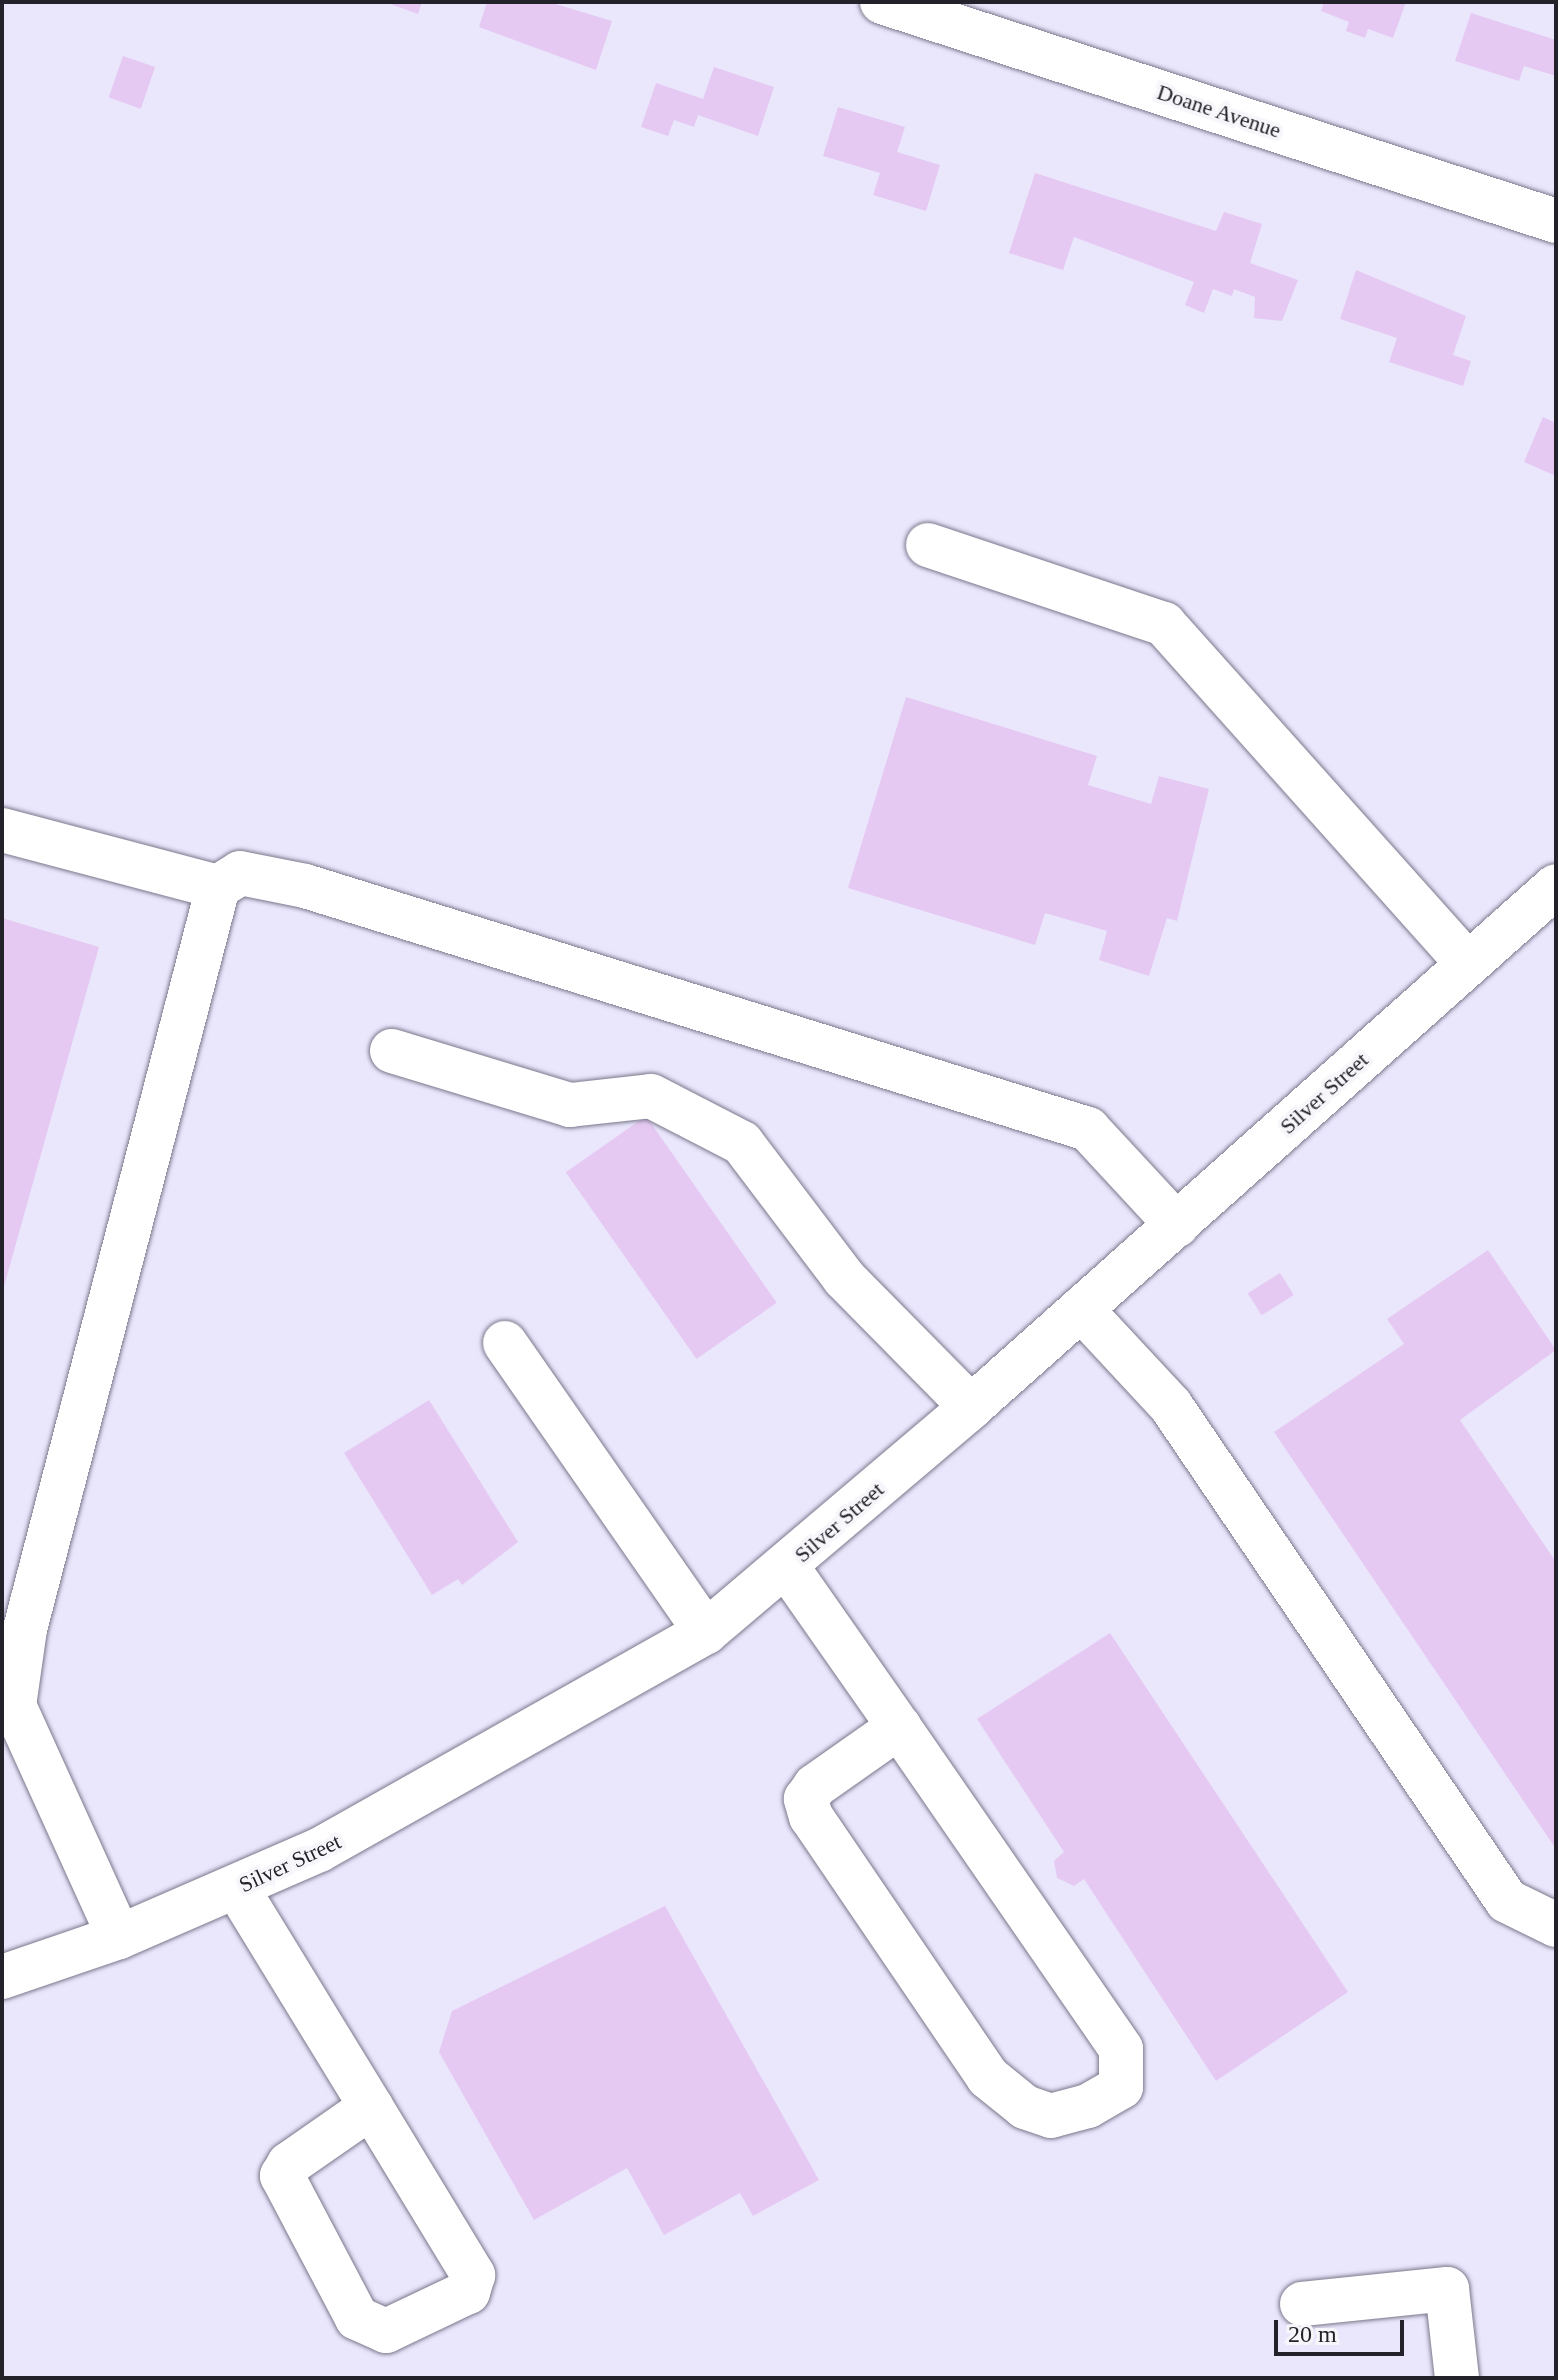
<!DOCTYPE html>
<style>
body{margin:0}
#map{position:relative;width:1558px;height:2380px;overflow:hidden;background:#eae7fd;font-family:"Times New Roman",serif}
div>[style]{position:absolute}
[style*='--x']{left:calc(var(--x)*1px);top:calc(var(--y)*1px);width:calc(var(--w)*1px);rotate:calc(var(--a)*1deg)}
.building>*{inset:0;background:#e5c9f2;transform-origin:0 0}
.roads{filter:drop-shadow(0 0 2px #7b788c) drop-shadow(0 0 2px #7b788c)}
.minor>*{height:44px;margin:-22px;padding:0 22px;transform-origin:22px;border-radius:22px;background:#fff}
span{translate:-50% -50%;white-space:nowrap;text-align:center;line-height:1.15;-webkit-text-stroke:8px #f7f7fb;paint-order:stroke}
.street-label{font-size:22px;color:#23222a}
.frame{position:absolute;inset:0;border:4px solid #23222a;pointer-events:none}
.scale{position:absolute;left:1274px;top:2320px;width:130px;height:36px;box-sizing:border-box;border:4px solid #23222a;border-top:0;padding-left:10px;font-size:24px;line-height:28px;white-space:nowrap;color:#23222a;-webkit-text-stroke:6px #f7f7fb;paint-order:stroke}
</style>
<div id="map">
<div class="building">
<div style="clip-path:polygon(385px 2px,422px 2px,418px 14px)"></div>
<div style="clip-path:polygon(487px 2px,549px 2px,612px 21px,596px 70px,479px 27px)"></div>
<div style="clip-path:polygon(1324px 2px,1406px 2px,1393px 38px,1368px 29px,1365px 38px,1346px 31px,1349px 22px,1321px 11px)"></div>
<div style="clip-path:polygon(1471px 13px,1556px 40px,1556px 76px,1524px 66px,1519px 81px,1455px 61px)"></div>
<div style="left:123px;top:56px;width:34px;height:44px;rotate:19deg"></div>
<div style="clip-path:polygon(714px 67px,774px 87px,758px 136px,698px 115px,694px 127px,674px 120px,668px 136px,641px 127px,656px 83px,703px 99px)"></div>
<div style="clip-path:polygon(838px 107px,905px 127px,897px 152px,940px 165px,926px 211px,873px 195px,880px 173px,823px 156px)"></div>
<div style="clip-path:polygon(1035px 173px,1216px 231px,1224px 212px,1262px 224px,1250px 263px,1298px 280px,1282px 321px,1254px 318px,1255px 297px,1234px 289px,1232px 296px,1213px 289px,1204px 313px,1185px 305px,1194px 282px,1074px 237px,1063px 270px,1009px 253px)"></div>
<div style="clip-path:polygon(1356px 270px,1466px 316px,1453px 355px,1471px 361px,1463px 386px,1389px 362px,1397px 338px,1340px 319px)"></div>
<div style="clip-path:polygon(1543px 417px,1556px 423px,1556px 476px,1524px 462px)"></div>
<div style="clip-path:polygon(906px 697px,1097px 756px,1088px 785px,1151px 804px,1159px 776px,1209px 789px,1177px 921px,1167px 918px,1149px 976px,1099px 960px,1107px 931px,1045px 913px,1035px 945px,848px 888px)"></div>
<div style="clip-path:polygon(2px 918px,99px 947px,3px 1290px,2px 1290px)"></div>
<div style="left:646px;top:1116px;width:228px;height:98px;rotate:55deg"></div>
<div style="clip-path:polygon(1488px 1250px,1556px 1350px,1460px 1420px,1556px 1562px,1556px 1849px,1274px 1432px,1404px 1344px,1387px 1319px)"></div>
<div style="left:1280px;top:1273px;width:26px;height:38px;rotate:58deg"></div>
<div style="clip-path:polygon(429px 1400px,518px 1542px,462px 1585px,458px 1579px,432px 1595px,344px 1453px)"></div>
<div style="clip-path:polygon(1110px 1633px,1348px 1992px,1216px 2081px,1084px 1879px,1074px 1886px,1057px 1878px,1054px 1861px,1064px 1852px,977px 1719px)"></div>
<div style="clip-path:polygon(665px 1906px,819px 2180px,753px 2216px,740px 2193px,664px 2235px,627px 2168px,534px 2220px,439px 2052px,452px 2011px)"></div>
</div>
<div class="roads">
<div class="minor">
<div style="--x:882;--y:2;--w:709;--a:18"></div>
<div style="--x:928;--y:545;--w:249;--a:18.5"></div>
<div style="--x:1164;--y:624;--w:456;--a:48.2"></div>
<div style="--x:2;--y:830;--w:223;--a:14.8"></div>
<div style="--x:392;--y:1051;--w:186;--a:16.9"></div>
<div style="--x:570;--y:1105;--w:81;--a:-6.3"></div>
<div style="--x:651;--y:1096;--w:102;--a:27.3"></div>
<div style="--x:742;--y:1143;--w:169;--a:52.9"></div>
<div style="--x:844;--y:1278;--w:181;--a:45.4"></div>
<div style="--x:1081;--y:1309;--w:132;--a:47.1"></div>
<div style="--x:1171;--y:1406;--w:598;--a:55.83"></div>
<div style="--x:1507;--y:1901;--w:55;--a:26.1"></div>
<div style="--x:505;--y:1343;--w:352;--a:55.2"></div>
<div style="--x:787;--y:1567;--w:195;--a:55"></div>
<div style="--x:899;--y:1727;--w:391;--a:55.4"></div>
<div style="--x:1121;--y:2049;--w:38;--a:90"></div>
<div style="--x:1121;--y:2087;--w:38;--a:150"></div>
<div style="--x:1088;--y:2106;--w:38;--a:165"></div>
<div style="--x:1051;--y:2116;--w:28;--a:-161"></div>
<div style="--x:1025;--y:2107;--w:48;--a:-141"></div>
<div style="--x:988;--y:2077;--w:315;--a:-124.2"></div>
<div style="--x:811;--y:1817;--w:19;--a:-106"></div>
<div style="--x:806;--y:1799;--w:16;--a:-55"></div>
<div style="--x:815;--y:1786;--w:103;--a:-35.1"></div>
<div style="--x:237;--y:1888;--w:257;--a:58.5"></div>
<div style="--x:371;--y:2107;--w:197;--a:58.7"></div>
<div style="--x:473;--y:2275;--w:18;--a:106"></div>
<div style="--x:468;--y:2292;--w:91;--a:154.6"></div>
<div style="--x:386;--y:2331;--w:32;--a:-156"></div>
<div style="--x:357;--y:2318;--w:161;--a:-117.8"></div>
<div style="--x:282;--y:2176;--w:14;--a:-60"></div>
<div style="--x:289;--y:2164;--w:100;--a:-34.8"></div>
<div style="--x:119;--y:1937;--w:254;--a:-114.4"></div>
<div style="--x:14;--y:1706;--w:78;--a:-81.9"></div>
<div style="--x:25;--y:1629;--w:767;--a:-75.42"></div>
<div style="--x:218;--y:887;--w:26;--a:-32"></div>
<div style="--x:240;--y:873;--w:66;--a:11.3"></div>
<div style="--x:305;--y:886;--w:820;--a:17.24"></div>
<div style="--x:1088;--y:1129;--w:131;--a:47.2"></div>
<div style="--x:2;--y:1977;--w:124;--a:-18.9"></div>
<div style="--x:119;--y:1937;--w:218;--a:-23.5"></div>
<div style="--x:319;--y:1850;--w:444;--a:-29.4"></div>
<div style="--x:706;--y:1632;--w:348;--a:-40.3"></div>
<div style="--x:971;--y:1407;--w:783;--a:-41.69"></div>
<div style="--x:1302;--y:2304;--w:146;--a:-5.9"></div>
<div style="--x:1447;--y:2289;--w:90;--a:83.6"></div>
</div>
</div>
<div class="street-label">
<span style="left:1219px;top:111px;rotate:18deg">Doane Avenue</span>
<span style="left:1324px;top:1093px;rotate:-42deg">Silver Street</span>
<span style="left:839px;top:1522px;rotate:-41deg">Silver Street</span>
<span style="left:290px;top:1863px;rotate:-25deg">Silver Street</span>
</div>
<div class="frame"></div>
<div class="scale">20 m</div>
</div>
